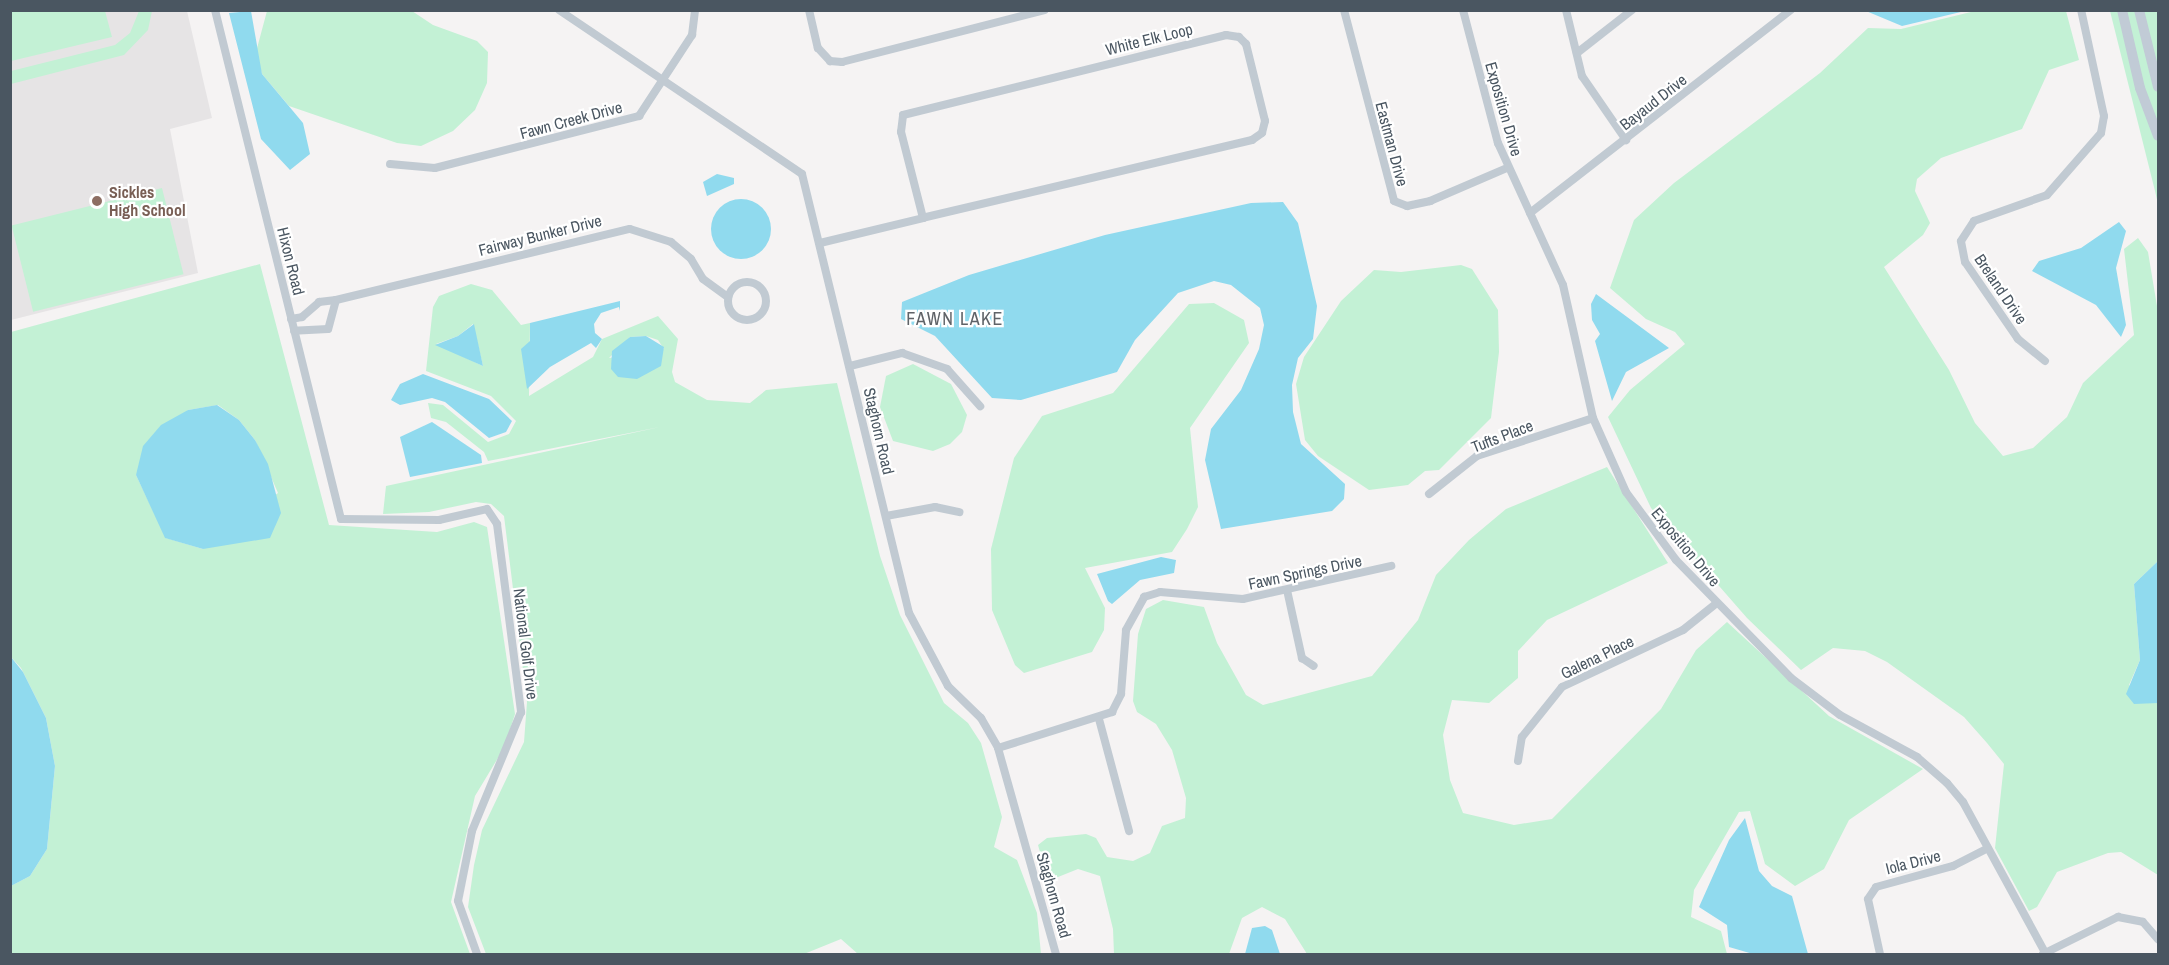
<!DOCTYPE html>
<style>
body{margin:0}
#map{position:relative;width:2169px;height:965px;overflow:hidden;background:#f5f3f3;font-family:"Archivo Narrow",sans-serif}
div>[style]{position:absolute}
[style*='--x']{left:calc(var(--x)*1px);top:calc(var(--y)*1px);width:calc(var(--w)*1px);rotate:calc(var(--a)*1deg)}
.education>*{inset:0;background:#e6e4e5}
.green>*{inset:0;background:#c3f1d5;transform-origin:0 0}
.water>*{inset:0;background:#90daee}
.round{border-radius:50%}
.street>*{height:8px;margin:-4px;padding:0 4px;transform-origin:4px;border-radius:4px;background:#c1cad2}
.street>.ring{margin:-4px;padding:0;box-sizing:content-box;background:none;border:8px solid #c1cad2;border-radius:50%}
.secondary>*{height:10px;margin:-5px;padding:0 5px;transform-origin:5px;border-radius:5px;background:#c1cbd6}
.dots>*{width:16px;height:16px;translate:-50% -50%;box-sizing:border-box;border:3px solid #fff;border-radius:50%}
span{translate:-50% -50%;white-space:nowrap;text-align:center;line-height:1.15;-webkit-text-stroke:4.5px #fff;paint-order:stroke}
.street-label{font-size:16px;color:#4a5661}
.education-label{font-size:16px;color:#785e54;font-weight:700}
.left{translate:0 -50%;text-align:left}
.neighbourhood-label{font-size:18px;color:#5f6368;letter-spacing:1.5px}
.frame{position:absolute;inset:0;border:12px solid #4a5661;pointer-events:none}
</style>
<div id="map">
<div class="education">
<div style="clip-path:polygon(10px 11px,187px 11px,212px 118px,170px 129px,198px 273px,11px 320px)"></div>
</div>
<div class="green">
<div style="clip-path:polygon(10px 11px,105px 11px,112px 37px,11px 61px)"></div>
<div style="clip-path:polygon(139px 11px,152px 11px,148px 30px,124px 55px,11px 84px,11px 71px,115px 45px,130px 33px)"></div>
<div style="clip-path:polygon(267px 11px,412px 11px,433px 25px,477px 41px,488px 52px,487px 83px,475px 110px,453px 131px,421px 146px,397px 143px,289px 106px,262px 74px,256px 52px)"></div>
<div style="clip-path:polygon(1975px 11px,2066px 11px,2079px 60px,2049px 70px,2022px 129px,1941px 158px,1917px 179px,1915px 191px,1930px 223px,1923px 235px,1884px 267px,1949px 370px,1975px 423px,2003px 456px,2033px 448px,2067px 417px,2083px 383px,2134px 335px,2124px 249px,2138px 238px,2148px 252px,2158px 312px,2158px 561px,2134px 584px,2140px 660px,2129px 685px,2144px 701px,2158px 703px,2158px 875px,2121px 852px,2108px 853px,2057px 872px,2037px 907px,2029px 911px,1995px 848px,2004px 764px,1987px 743px,1964px 717px,1887px 662px,1865px 651px,1833px 648px,1801px 670px,1747px 618px,1651px 508px,1608px 417px,1630px 390px,1685px 344px,1675px 332px,1646px 319px,1610px 288px,1634px 220px,1674px 183px,1820px 73px,1868px 28px,1901px 29px)"></div>
<div style="clip-path:polygon(2110px 11px,2158px 11px,2158px 204px,2155px 191px)"></div>
<div style="left:162px;top:188px;width:89px;height:155px;rotate:76deg"></div>
<div style="clip-path:polygon(evenodd,260px 264px,329px 525px,437px 532px,474px 522px,487px 527px,515px 714px,504px 748px,475px 796px,451px 902px,470px 954px,11px 954px,11px 886px,30px 876px,47px 849px,55px 766px,46px 718px,21px 668px,11px 657px,11px 332px,260px 264px,218px 405px,239px 420px,255px 440px,278px 493px,203px 549px,166px 538px,136px 475px,188px 410px,218px 405px)"></div>
<div style="clip-path:polygon(1461px 265px,1472px 269px,1498px 310px,1499px 352px,1491px 418px,1439px 470px,1425px 471px,1408px 485px,1369px 490px,1318px 456px,1305px 440px,1296px 384px,1304px 357px,1341px 301px,1374px 270px,1401px 272px)"></div>
<div style="clip-path:polygon(evenodd,471px 284px,492px 290px,521px 325px,530px 323px,529px 396px,593px 357px,602px 339px,658px 316px,678px 339px,672px 372px,675px 382px,707px 400px,750px 403px,766px 390px,837px 383px,880px 556px,900px 615px,944px 703px,968px 723px,981px 743px,1002px 817px,994px 847px,1017px 860px,1037px 913px,1041px 954px,858px 954px,841px 939px,804px 954px,486px 954px,468px 907px,474px 865px,482px 830px,524px 742px,527px 702px,504px 516px,491px 504px,476px 502px,429px 512px,383px 514px,386px 486px,660px 427px,488px 461px,484px 452px,446px 422px,431px 418px,428px 403px,443px 405px,488px 442px,509px 434px,516px 421px,491px 396px,426px 371px,433px 307px,439px 296px,471px 284px,473px 324px,483px 366px,436px 344px,458px 336px,473px 324px,471px 284px,646px 336px,658px 340px,664px 349px,609px 358px,630px 337px,646px 336px)"></div>
<div style="clip-path:polygon(1214px 303px,1244px 320px,1249px 343px,1190px 428px,1198px 507px,1187px 529px,1172px 552px,1085px 568px,1105px 608px,1104px 630px,1092px 652px,1024px 673px,1015px 665px,992px 610px,991px 549px,1014px 458px,1042px 416px,1113px 393px,1189px 304px)"></div>
<div style="clip-path:polygon(913px 364px,951px 384px,967px 415px,962px 432px,950px 444px,933px 451px,893px 441px,880px 407px,886px 376px)"></div>
<div style="clip-path:polygon(1607px 467px,1668px 563px,1547px 620px,1518px 651px,1518px 678px,1489px 703px,1452px 700px,1443px 735px,1450px 780px,1463px 813px,1514px 825px,1552px 819px,1661px 709px,1696px 650px,1727px 622px,1829px 716px,1923px 769px,1849px 820px,1824px 869px,1795px 886px,1765px 864px,1750px 811px,1739px 812px,1694px 890px,1691px 917px,1721px 931px,1727px 954px,1307px 954px,1285px 919px,1262px 907px,1242px 918px,1229px 954px,1114px 954px,1113px 929px,1100px 876px,1078px 869px,1048px 881px,1038px 845px,1047px 838px,1086px 834px,1096px 838px,1107px 857px,1133px 861px,1150px 853px,1162px 826px,1185px 818px,1186px 798px,1172px 750px,1156px 724px,1137px 712px,1133px 701px,1138px 634px,1146px 609px,1163px 600px,1204px 607px,1217px 643px,1246px 695px,1263px 705px,1372px 676px,1418px 620px,1436px 575px,1469px 540px,1506px 509px)"></div>
</div>
<div class="water">
<div style="clip-path:polygon(251px 11px,262px 74px,303px 123px,310px 154px,290px 170px,261px 139px,229px 13px)"></div>
<div style="clip-path:polygon(1866px 11px,1965px 11px,1902px 26px)"></div>
<div style="clip-path:polygon(717px 174px,734px 178px,734px 184px,707px 196px,703px 182px)"></div>
<div class="round" style="left:711px;top:199px;width:60px;height:60px"></div>
<div style="clip-path:polygon(1283px 202px,1298px 223px,1317px 306px,1313px 339px,1298px 358px,1292px 385px,1293px 412px,1301px 444px,1345px 484px,1344px 499px,1332px 511px,1221px 529px,1205px 460px,1211px 429px,1241px 390px,1259px 349px,1264px 325px,1260px 308px,1231px 285px,1214px 281px,1178px 293px,1135px 340px,1117px 372px,1021px 400px,992px 398px,935px 336px,901px 319px,902px 302px,969px 275px,1105px 235px,1251px 203px)"></div>
<div style="clip-path:polygon(2119px 222px,2126px 231px,2116px 268px,2126px 325px,2121px 337px,2096px 305px,2032px 271px,2039px 261px,2081px 248px)"></div>
<div style="clip-path:polygon(1596px 294px,1669px 348px,1626px 372px,1612px 401px,1595px 341px,1600px 334px,1592px 320px,1591px 304px)"></div>
<div style="clip-path:polygon(620px 301px,620px 311px,619px 307px,601px 313px,594px 324px,595px 333px,602px 339px,596px 348px,591px 343px,550px 367px,527px 389px,521px 349px,530px 341px,530px 323px)"></div>
<div style="clip-path:polygon(474px 324px,483px 366px,435px 345px,458px 336px)"></div>
<div style="clip-path:polygon(646px 336px,664px 347px,661px 366px,637px 379px,618px 377px,611px 369px,612px 351px,630px 337px)"></div>
<div style="clip-path:polygon(423px 374px,489px 399px,512px 421px,506px 432px,489px 438px,445px 402px,432px 398px,400px 405px,391px 400px,400px 384px)"></div>
<div style="clip-path:polygon(217px 405px,239px 420px,255px 440px,268px 464px,281px 513px,270px 538px,203px 549px,165px 538px,136px 475px,143px 446px,161px 425px,188px 410px)"></div>
<div style="clip-path:polygon(432px 422px,481px 455px,482px 463px,410px 477px,400px 437px)"></div>
<div style="clip-path:polygon(1161px 557px,1176px 560px,1174px 573px,1140px 580px,1112px 604px,1108px 601px,1097px 574px)"></div>
<div style="clip-path:polygon(2158px 561px,2158px 703px,2134px 704px,2126px 694px,2140px 660px,2134px 584px)"></div>
<div style="clip-path:polygon(11px 657px,23px 672px,46px 718px,55px 766px,47px 849px,30px 876px,11px 886px)"></div>
<div style="clip-path:polygon(1745px 818px,1759px 871px,1772px 886px,1792px 896px,1808px 954px,1753px 954px,1729px 947px,1727px 925px,1699px 907px,1729px 840px)"></div>
<div style="clip-path:polygon(1265px 926px,1272px 930px,1280px 954px,1245px 954px,1252px 928px)"></div>
</div>
<div class="street">
<div style="--x:215;--y:10;--w:524;--a:76.1"></div>
<div style="--x:341;--y:519;--w:98;--a:0.6"></div>
<div style="--x:439;--y:520;--w:49;--a:-12.9"></div>
<div style="--x:487;--y:509;--w:18;--a:56"></div>
<div style="--x:497;--y:524;--w:190;--a:82.7"></div>
<div style="--x:521;--y:712;--w:129;--a:112.4"></div>
<div style="--x:472;--y:831;--w:71;--a:101.3"></div>
<div style="--x:458;--y:901;--w:56;--a:70.3"></div>
<div style="--x:559;--y:10;--w:293;--a:34"></div>
<div style="--x:802;--y:174;--w:452;--a:76.3"></div>
<div style="--x:909;--y:613;--w:83;--a:61.9"></div>
<div style="--x:948;--y:686;--w:46;--a:44.1"></div>
<div style="--x:981;--y:718;--w:34;--a:60"></div>
<div style="--x:998;--y:748;--w:214;--a:74.3"></div>
<div style="--x:809;--y:10;--w:39;--a:77"></div>
<div style="--x:818;--y:48;--w:18;--a:47"></div>
<div style="--x:830;--y:61;--w:12;--a:5"></div>
<div style="--x:842;--y:62;--w:209;--a:-14.4"></div>
<div style="--x:1344;--y:10;--w:197;--a:75.3"></div>
<div style="--x:1394;--y:201;--w:14;--a:21"></div>
<div style="--x:1407;--y:206;--w:24;--a:-12"></div>
<div style="--x:1430;--y:201;--w:84;--a:-23.2"></div>
<div style="--x:1463;--y:10;--w:138;--a:75.3"></div>
<div style="--x:1498;--y:143;--w:156;--a:65.4"></div>
<div style="--x:1563;--y:285;--w:136;--a:77.3"></div>
<div style="--x:1593;--y:418;--w:81;--a:66"></div>
<div style="--x:1626;--y:492;--w:84;--a:53.7"></div>
<div style="--x:1676;--y:560;--w:165;--a:45.7"></div>
<div style="--x:1791;--y:678;--w:61;--a:37.1"></div>
<div style="--x:1840;--y:715;--w:88;--a:28.6"></div>
<div style="--x:1917;--y:757;--w:40;--a:41"></div>
<div style="--x:1947;--y:783;--w:25;--a:50"></div>
<div style="--x:1963;--y:802;--w:173;--a:61.4"></div>
<div style="--x:1566;--y:10;--w:68;--a:76.4"></div>
<div style="--x:1582;--y:76;--w:78;--a:55.5"></div>
<div style="--x:1226;--y:35;--w:13;--a:9"></div>
<div style="--x:1239;--y:37;--w:10;--a:45"></div>
<div style="--x:1246;--y:44;--w:79;--a:76.1"></div>
<div style="--x:1265;--y:121;--w:12;--a:104"></div>
<div style="--x:1262;--y:133;--w:12;--a:145"></div>
<div style="--x:1252;--y:140;--w:338;--a:166.7"></div>
<div style="--x:923;--y:218;--w:89;--a:-104.3"></div>
<div style="--x:901;--y:132;--w:17;--a:-83"></div>
<div style="--x:903;--y:115;--w:333;--a:-13.9"></div>
<div style="--x:1577;--y:53;--w:70;--a:-38"></div>
<div style="--x:390;--y:164;--w:45;--a:5.1"></div>
<div style="--x:435;--y:168;--w:211;--a:-14.3"></div>
<div style="--x:639;--y:116;--w:97;--a:-56.8"></div>
<div style="--x:692;--y:35;--w:25;--a:-83"></div>
<div style="--x:1530;--y:213;--w:331;--a:-37.9"></div>
<div style="--x:820;--y:243;--w:106;--a:-13.6"></div>
<div class="ring" style="left:728px;top:282px;width:30px;height:30px"></div>
<div style="--x:336;--y:300;--w:302;--a:-13.6"></div>
<div style="--x:630;--y:229;--w:43;--a:17.6"></div>
<div style="--x:671;--y:242;--w:26;--a:40"></div>
<div style="--x:691;--y:259;--w:23;--a:59"></div>
<div style="--x:703;--y:279;--w:31;--a:36"></div>
<div style="--x:291;--y:319;--w:11;--a:-10"></div>
<div style="--x:302;--y:317;--w:23;--a:-41"></div>
<div style="--x:319;--y:302;--w:17;--a:-7"></div>
<div style="--x:336;--y:300;--w:30;--a:105"></div>
<div style="--x:328;--y:329;--w:34;--a:177"></div>
<div style="--x:2045;--y:361;--w:35;--a:-141"></div>
<div style="--x:2018;--y:339;--w:93;--a:-124.5"></div>
<div style="--x:1965;--y:262;--w:21;--a:-101"></div>
<div style="--x:1961;--y:241;--w:24;--a:-57"></div>
<div style="--x:1974;--y:221;--w:77;--a:-19.6"></div>
<div style="--x:2047;--y:195;--w:82;--a:-48.9"></div>
<div style="--x:2101;--y:133;--w:17;--a:-80"></div>
<div style="--x:2104;--y:116;--w:108;--a:-102.2"></div>
<div style="--x:850;--y:366;--w:54;--a:-14"></div>
<div style="--x:902;--y:353;--w:48;--a:19.6"></div>
<div style="--x:947;--y:369;--w:50;--a:48.3"></div>
<div style="--x:1429;--y:494;--w:61;--a:-38.4"></div>
<div style="--x:1477;--y:456;--w:122;--a:-18.1"></div>
<div style="--x:886;--y:516;--w:50;--a:-10.4"></div>
<div style="--x:935;--y:507;--w:25;--a:12"></div>
<div style="--x:1287;--y:590;--w:70;--a:77.6"></div>
<div style="--x:1302;--y:658;--w:14;--a:34"></div>
<div style="--x:1099;--y:719;--w:116;--a:75"></div>
<div style="--x:998;--y:748;--w:120;--a:-17.5"></div>
<div style="--x:1112;--y:712;--w:20;--a:-63"></div>
<div style="--x:1121;--y:694;--w:64;--a:-85.5"></div>
<div style="--x:1126;--y:630;--w:38;--a:-61"></div>
<div style="--x:1144;--y:597;--w:17;--a:-17"></div>
<div style="--x:1160;--y:592;--w:83;--a:4.8"></div>
<div style="--x:1243;--y:599;--w:152;--a:-12.6"></div>
<div style="--x:1518;--y:761;--w:24;--a:-81"></div>
<div style="--x:1522;--y:737;--w:64;--a:-51.3"></div>
<div style="--x:1562;--y:687;--w:134;--a:-25.2"></div>
<div style="--x:1683;--y:630;--w:43;--a:-38.5"></div>
<div style="--x:1880;--y:954;--w:56;--a:-102.3"></div>
<div style="--x:1868;--y:899;--w:14;--a:-56"></div>
<div style="--x:1876;--y:887;--w:80;--a:-15.3"></div>
<div style="--x:1953;--y:866;--w:39;--a:-27"></div>
<div style="--x:2043;--y:954;--w:84;--a:-26.3"></div>
<div style="--x:2118;--y:917;--w:25;--a:11"></div>
<div style="--x:2143;--y:922;--w:23;--a:49"></div>
</div>
<div class="secondary">
<div style="--x:2122;--y:10;--w:80;--a:77"></div>
<div style="--x:2140;--y:88;--w:51;--a:69.4"></div>
<div style="--x:2139;--y:10;--w:79;--a:76.1"></div>
</div>
<div class="dots">
<div style="left:97px;top:201px;background:#8d6e63"></div>
</div>
<div class="street-label">
<span style="left:1149px;top:39px;rotate:-14deg">White Elk Loop</span>
<span style="left:1653px;top:102px;rotate:-38deg">Bayaud Drive</span>
<span style="left:1504px;top:109px;rotate:74deg">Exposition Drive</span>
<span style="left:571px;top:120px;rotate:-15deg">Fawn Creek Drive</span>
<span style="left:1392px;top:144px;rotate:75deg">Eastman Drive</span>
<span style="left:540px;top:235px;rotate:-14deg">Fairway Bunker Drive</span>
<span style="left:291px;top:261px;rotate:76deg">Hixon Road</span>
<span style="left:2001px;top:289px;rotate:56deg">Breland Drive</span>
<span style="left:879px;top:431px;rotate:77deg">Staghorn Road</span>
<span style="left:1502px;top:436px;rotate:-21deg">Tufts Place</span>
<span style="left:1686px;top:547px;rotate:50deg">Exposition Drive</span>
<span style="left:1305px;top:572px;rotate:-12deg">Fawn Springs Drive</span>
<span style="left:526px;top:644px;rotate:83deg">National Golf Drive</span>
<span style="left:1597px;top:657px;rotate:-26deg">Galena Place</span>
<span style="left:1913px;top:862px;rotate:-14deg">Iola Drive</span>
<span style="left:1054px;top:895px;rotate:74deg">Staghorn Road</span>
</div>
<div class="education-label">
<span class="left" style="left:109px;top:201px">Sickles<br>High School</span>
</div>
<div class="neighbourhood-label">
<span style="left:955px;top:319px">FAWN LAKE</span>
</div>
<div class="frame"></div>
</div>
